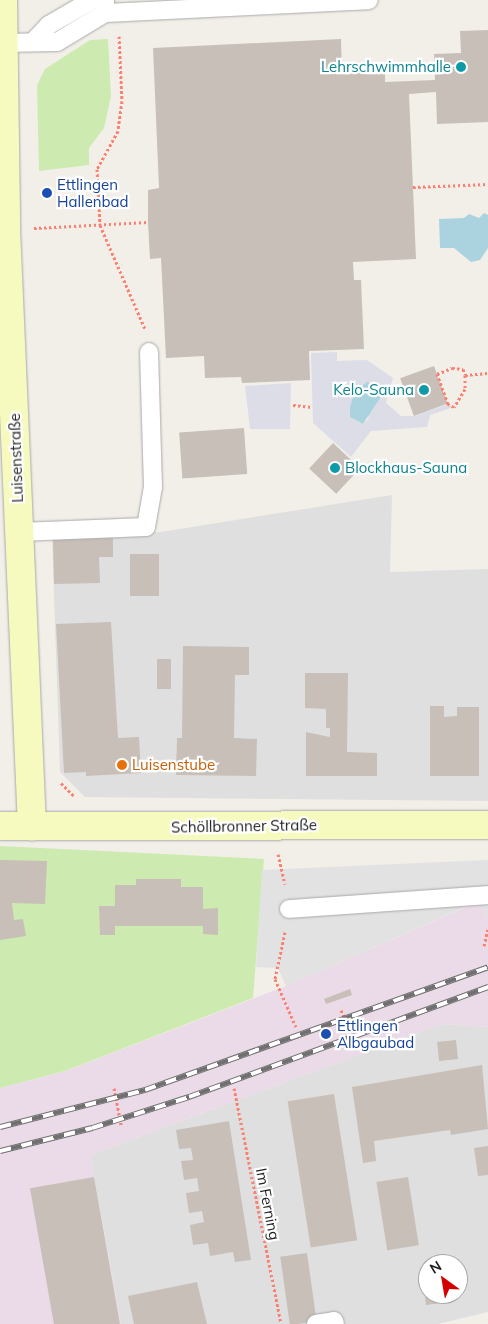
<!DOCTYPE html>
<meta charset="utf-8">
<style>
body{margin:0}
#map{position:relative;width:488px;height:1324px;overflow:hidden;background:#f2efe9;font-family:Mulish,sans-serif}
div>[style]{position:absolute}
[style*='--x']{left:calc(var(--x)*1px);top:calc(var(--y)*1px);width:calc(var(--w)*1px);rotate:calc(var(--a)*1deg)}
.residential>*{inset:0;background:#e0dfdf}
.industrial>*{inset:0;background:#ebdbe8}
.grass>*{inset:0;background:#cdebb0}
.parking>*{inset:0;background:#e2e2e2}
.plaza>*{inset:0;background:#dddde8}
.water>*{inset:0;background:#aad3df}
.building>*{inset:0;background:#c7bfb8;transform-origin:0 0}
.path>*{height:3px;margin-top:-1.5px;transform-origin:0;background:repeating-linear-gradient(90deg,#fa8072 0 2.5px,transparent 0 5px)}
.roads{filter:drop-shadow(0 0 1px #a9a9a9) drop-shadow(0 0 1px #a9a9a9)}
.lane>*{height:18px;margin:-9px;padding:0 9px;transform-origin:9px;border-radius:9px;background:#fff}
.secondary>*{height:28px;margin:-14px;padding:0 14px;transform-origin:14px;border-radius:14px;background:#f7fabf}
.rail>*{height:5.5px;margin-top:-2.75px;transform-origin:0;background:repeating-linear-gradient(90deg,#fff 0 11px,#707070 0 22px);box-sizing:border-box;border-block:1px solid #707070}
.dots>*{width:14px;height:14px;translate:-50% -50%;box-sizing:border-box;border:2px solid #fff;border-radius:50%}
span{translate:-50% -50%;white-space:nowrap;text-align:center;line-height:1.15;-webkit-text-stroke:4.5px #fff;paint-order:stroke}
.culture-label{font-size:15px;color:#0d838f}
.right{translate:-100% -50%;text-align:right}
.left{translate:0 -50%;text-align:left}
.transit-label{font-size:15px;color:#164399}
.street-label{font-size:15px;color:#222}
.food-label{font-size:15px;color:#c56008}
.north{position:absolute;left:418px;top:1254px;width:50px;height:50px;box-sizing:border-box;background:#fff;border:1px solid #a7a7a7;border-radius:50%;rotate:328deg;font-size:14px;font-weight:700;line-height:20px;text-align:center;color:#222}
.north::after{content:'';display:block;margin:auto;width:18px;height:22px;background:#d40000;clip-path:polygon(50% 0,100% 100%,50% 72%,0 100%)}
</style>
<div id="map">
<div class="residential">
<div style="clip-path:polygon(392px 495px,390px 572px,488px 569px,488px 801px,85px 797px,60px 772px,52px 536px,161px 532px)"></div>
<div style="clip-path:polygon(evenodd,442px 1024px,488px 1027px,488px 1312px,438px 1324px,121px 1324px,90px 1155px,442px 1024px,428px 1264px,458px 1264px,458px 1294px,428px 1294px,428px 1264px)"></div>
</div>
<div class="industrial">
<div style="clip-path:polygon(480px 901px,488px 919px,488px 1027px,442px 1024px,90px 1155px,121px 1324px,0 1324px,0 1088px,66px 1071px,286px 986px)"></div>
</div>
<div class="grass">
<div style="clip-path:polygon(108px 39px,111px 96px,104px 128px,89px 148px,89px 165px,39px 171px,37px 85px,45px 69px,90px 40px)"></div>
<div style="clip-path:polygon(0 846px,264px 859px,253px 998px,65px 1071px,0 1088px)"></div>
</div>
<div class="parking">
<div style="clip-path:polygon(488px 860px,488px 919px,479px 901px,286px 986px,278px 968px,256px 967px,262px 870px)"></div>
</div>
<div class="plaza">
<div style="clip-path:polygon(evenodd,337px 352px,337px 361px,367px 360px,393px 378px,386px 403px,401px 416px,415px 416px,448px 404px,454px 407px,430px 415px,427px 427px,371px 431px,351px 457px,313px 423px,311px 353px,337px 352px,354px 393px,369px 418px,363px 424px,350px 417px,354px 393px)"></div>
<div style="clip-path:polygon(291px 383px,290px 429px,250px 429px,245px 386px)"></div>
</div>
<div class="water">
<div style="clip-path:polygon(484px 213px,488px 215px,488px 248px,480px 260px,471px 262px,454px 248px,440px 248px,439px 219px,464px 218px,469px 214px,479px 218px)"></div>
<div style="clip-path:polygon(367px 382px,380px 387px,380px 398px,363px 424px,350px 417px,350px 408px,354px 393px)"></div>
</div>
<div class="building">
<div style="clip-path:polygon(488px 30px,488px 122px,437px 124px,436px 92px,409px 94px,416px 259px,353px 262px,354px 280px,361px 280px,364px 349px,309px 351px,310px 380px,242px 383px,241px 377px,205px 378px,204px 356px,166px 358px,161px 258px,150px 259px,148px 222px,148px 190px,159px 188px,153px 48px,341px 39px,342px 72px,385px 70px,385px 82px,435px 80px,434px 54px,461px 53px,460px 31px)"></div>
<div style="left:434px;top:366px;width:40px;height:36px;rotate:70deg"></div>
<div style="left:244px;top:428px;width:46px;height:65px;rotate:86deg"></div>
<div style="left:333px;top:443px;width:37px;height:35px;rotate:43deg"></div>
<div style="clip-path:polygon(113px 538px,113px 557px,99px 557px,100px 583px,54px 584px,53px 540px)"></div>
<div style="left:130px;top:554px;width:29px;height:42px"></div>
<div style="clip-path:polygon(111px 622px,118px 738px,139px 737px,141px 773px,86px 776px,86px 772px,64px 773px,56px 624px)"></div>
<div style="clip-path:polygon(183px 646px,249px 647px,249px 675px,235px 675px,234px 738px,257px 739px,256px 776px,176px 775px,177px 738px,182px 738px)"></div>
<div style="left:157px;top:659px;width:14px;height:30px"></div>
<div style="clip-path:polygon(305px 673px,348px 673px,347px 752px,377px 753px,377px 776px,306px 776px,306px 732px,330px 737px,330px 728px,326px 728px,326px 709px,305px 708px)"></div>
<div style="clip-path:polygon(430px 706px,444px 706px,444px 717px,457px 716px,457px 707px,479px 707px,479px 776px,430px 776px)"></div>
<div style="clip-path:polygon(0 860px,47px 861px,45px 904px,12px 903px,14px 920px,23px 919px,26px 936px,0 940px)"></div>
<div style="clip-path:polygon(136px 879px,181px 879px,181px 887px,203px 887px,203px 909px,218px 908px,218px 935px,203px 934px,203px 926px,115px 926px,115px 935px,100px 935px,99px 906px,115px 906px,115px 885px,136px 885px)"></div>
<div style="clip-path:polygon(350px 989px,352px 995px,326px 1004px,324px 999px)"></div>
<div style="left:456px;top:1040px;width:19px;height:19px;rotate:84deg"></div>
<div style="clip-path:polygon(482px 1065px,488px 1129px,451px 1135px,450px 1130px,374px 1141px,376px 1161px,363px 1163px,352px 1087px)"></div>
<div style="left:334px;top:1094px;width:148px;height:47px;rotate:81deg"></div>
<div style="clip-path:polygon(229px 1121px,251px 1260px,235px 1262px,233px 1252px,210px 1256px,208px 1243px,193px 1245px,190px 1225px,204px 1222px,202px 1211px,189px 1213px,186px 1193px,199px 1191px,197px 1178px,184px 1180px,181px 1161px,193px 1160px,191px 1148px,179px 1149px,176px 1130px)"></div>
<div style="clip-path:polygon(488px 1146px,488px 1175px,478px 1176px,474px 1148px)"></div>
<div style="left:94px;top:1177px;width:149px;height:65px;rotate:80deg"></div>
<div style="left:408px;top:1177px;width:69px;height:32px;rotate:81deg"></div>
<div style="left:307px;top:1253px;width:69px;height:27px;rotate:82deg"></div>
<div style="clip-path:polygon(428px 1279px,428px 1294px,449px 1294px,450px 1302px,426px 1305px,423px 1280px)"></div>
<div style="clip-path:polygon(197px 1282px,207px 1324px,134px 1324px,128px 1296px)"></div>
</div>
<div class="path">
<div style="--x:119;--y:36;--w:65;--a:87.4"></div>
<div style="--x:122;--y:101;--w:30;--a:98"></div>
<div style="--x:118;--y:131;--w:43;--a:118.9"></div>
<div style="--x:97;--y:169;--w:56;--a:86.9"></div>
<div style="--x:100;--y:225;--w:113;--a:66.6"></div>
<div style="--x:413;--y:187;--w:75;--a:-2.3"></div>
<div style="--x:34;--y:228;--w:114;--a:-3"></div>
<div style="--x:452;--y:368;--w:11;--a:5"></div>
<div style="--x:463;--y:369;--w:6;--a:72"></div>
<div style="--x:465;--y:375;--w:14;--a:90"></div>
<div style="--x:465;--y:389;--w:21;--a:121"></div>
<div style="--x:454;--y:407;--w:7;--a:-153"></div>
<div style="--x:448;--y:404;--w:32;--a:-110"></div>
<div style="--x:437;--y:374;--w:16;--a:-22"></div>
<div style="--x:465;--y:375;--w:23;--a:-5"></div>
<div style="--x:293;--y:405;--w:19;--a:6"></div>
<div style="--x:61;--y:783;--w:18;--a:45"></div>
<div style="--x:278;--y:854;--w:31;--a:77"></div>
<div style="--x:285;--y:932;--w:48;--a:102"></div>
<div style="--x:275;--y:979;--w:52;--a:66.4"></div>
<div style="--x:484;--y:946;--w:17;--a:-77"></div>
<div style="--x:341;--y:1010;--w:36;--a:66"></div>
<div style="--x:114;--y:1088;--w:38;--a:79"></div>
<div style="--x:234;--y:1088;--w:241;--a:78.7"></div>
</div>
<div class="roads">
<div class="lane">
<div style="--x:105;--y:13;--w:264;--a:-2.8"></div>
<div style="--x:34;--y:41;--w:22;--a:-47"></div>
<div style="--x:49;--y:25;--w:50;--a:-30.2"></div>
<div style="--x:3;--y:43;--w:54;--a:-1.1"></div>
<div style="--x:57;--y:42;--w:56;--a:-31.1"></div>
<div style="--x:105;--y:13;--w:13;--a:-90"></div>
<div style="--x:19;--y:532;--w:127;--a:-2.3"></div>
<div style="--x:146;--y:527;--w:41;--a:-80.1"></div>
<div style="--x:153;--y:487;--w:135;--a:-91.7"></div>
<div style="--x:289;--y:909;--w:199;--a:-4"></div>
<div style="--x:316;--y:1324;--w:18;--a:-9"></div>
<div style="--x:334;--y:1321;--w:3;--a:72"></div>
</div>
<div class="secondary">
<div style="--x:3;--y:0;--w:229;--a:89.2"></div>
<div style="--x:6;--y:229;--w:598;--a:87.51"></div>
<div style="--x:0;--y:826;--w:488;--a:-0.1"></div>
</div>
</div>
<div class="rail">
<div style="--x:0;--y:1127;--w:150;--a:-14.3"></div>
<div style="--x:145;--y:1090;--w:364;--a:-19.7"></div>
<div style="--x:0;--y:1151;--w:95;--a:-14"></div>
<div style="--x:92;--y:1128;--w:102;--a:-17.7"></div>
<div style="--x:189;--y:1097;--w:319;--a:-20.2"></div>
</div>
<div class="dots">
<div style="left:461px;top:67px;background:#0f9aa8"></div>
<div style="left:47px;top:193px;background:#1a4fb4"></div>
<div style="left:424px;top:390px;background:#0f9aa8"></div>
<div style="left:335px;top:468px;background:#0f9aa8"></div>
<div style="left:122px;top:765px;background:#e8710a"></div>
<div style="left:326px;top:1034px;background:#1a4fb4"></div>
</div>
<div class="culture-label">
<span class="right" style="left:451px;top:67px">Lehrschwimmhalle</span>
<span class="right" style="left:414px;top:390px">Kelo-Sauna</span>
<span class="left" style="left:345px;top:468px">Blockhaus-Sauna</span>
</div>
<div class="transit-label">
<span class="left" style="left:57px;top:193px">Ettlingen<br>Hallenbad</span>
<span class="left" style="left:337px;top:1034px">Ettlingen<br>Albgaubad</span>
</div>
<div class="street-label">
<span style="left:16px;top:458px;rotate:-92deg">Luisenstraße</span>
<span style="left:244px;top:826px;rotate:-1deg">Schöllbronner Straße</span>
<span style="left:268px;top:1204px;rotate:79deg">Im Ferning</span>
</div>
<div class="food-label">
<span class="left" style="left:132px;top:765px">Luisenstube</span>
</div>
<div class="north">N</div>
</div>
